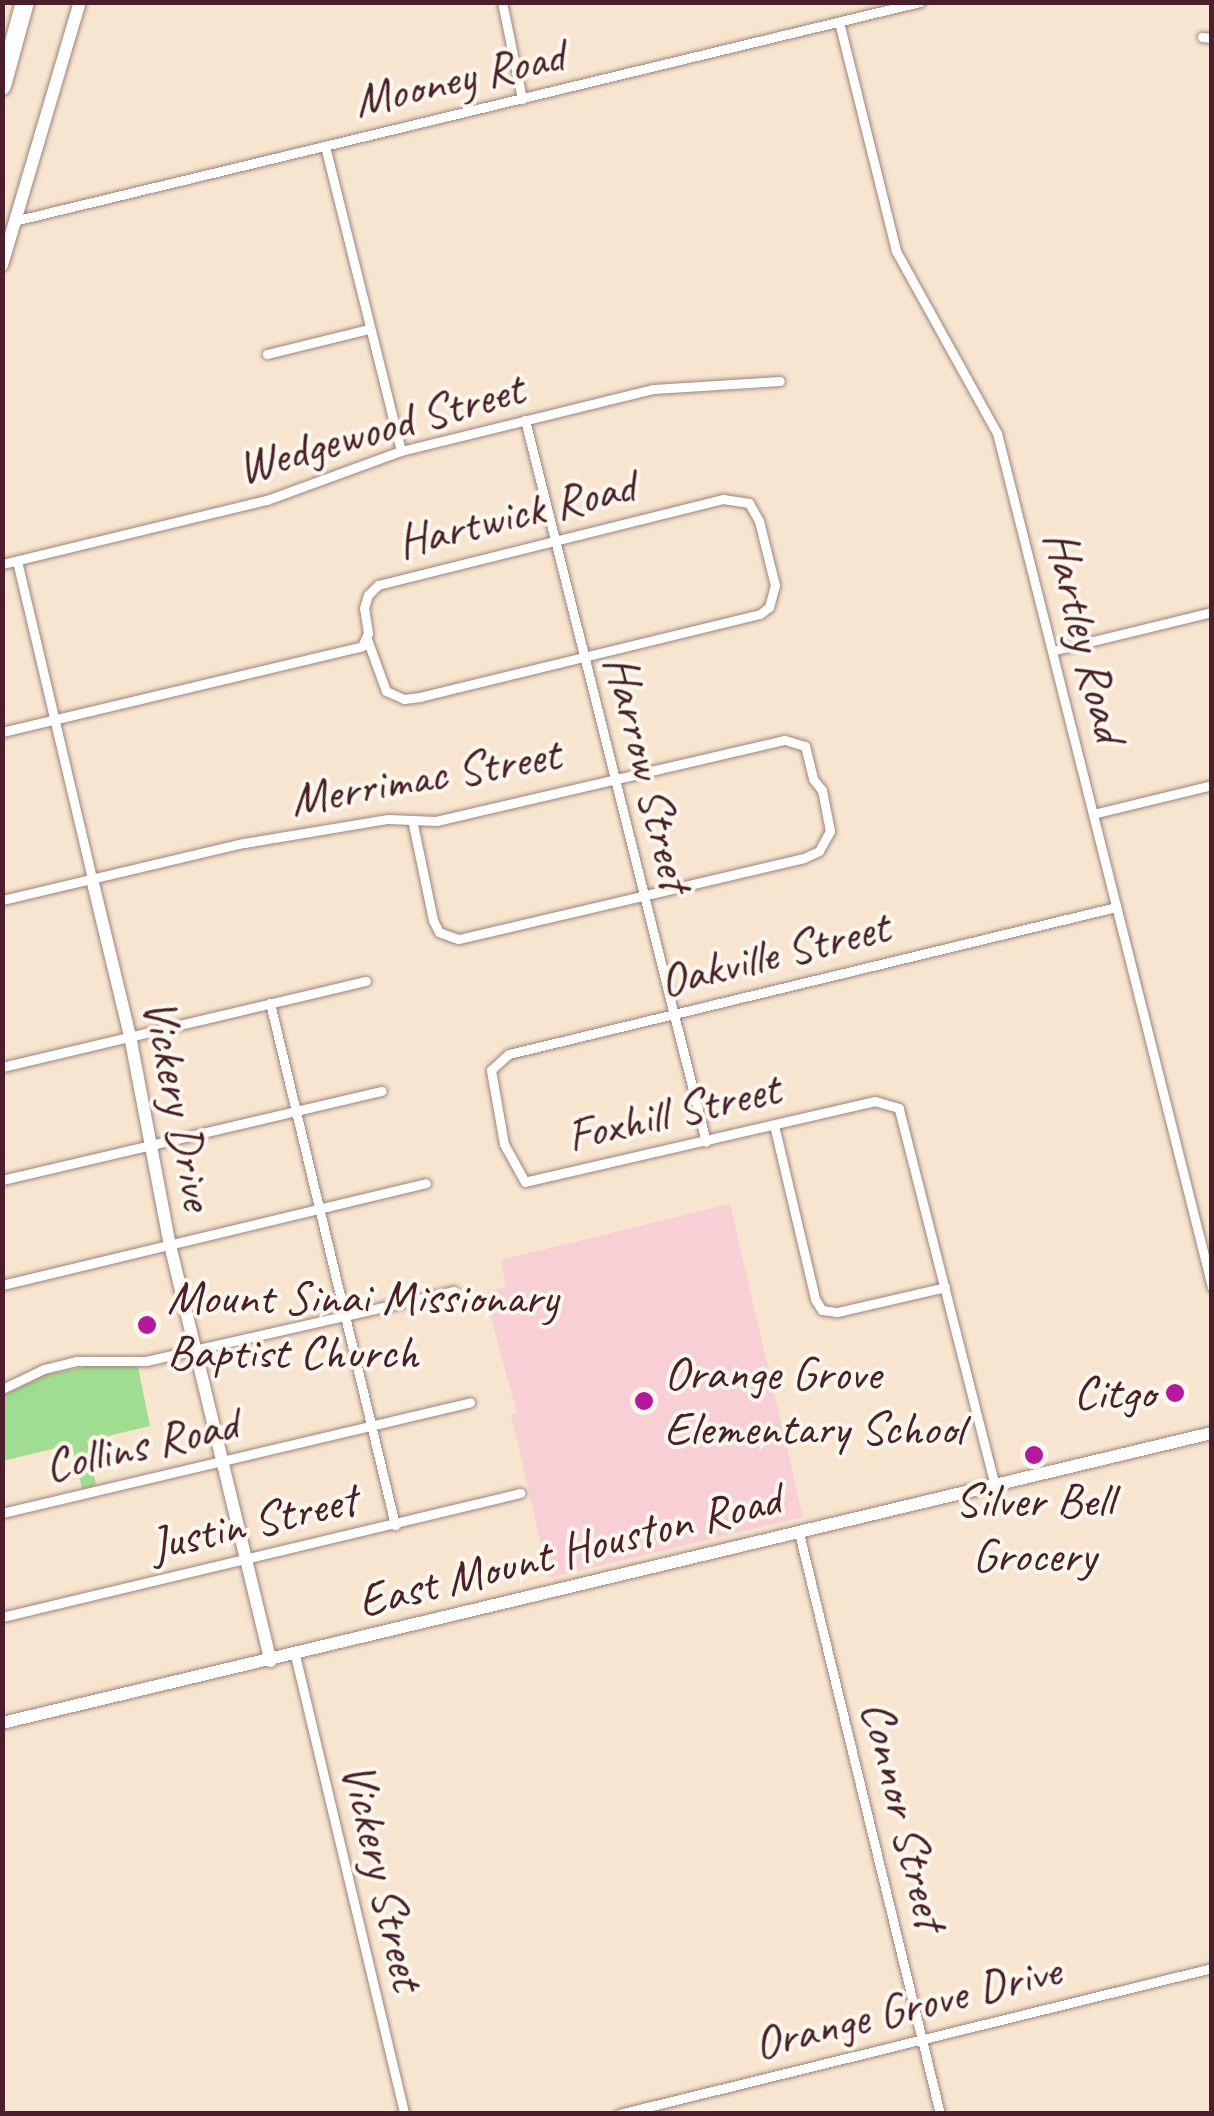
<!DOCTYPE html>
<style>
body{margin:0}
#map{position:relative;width:1214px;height:2116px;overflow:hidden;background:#f7e5cf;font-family:Caveat,sans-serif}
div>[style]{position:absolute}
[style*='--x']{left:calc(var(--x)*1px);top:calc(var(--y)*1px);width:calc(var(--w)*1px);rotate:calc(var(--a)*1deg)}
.built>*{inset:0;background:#f7cfd5}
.green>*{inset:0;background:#a1dd90}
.roads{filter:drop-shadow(0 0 2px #a0827d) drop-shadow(0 0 2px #a0827d)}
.street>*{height:9px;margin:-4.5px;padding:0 4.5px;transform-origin:4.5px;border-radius:4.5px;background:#fff}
.secondary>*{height:12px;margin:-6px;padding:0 6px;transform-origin:6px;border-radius:6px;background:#fff}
.highway>*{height:18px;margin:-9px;padding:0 9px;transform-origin:9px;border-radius:9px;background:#fff}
.dots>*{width:28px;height:28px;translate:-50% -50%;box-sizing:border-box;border:5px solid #fbf7ec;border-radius:50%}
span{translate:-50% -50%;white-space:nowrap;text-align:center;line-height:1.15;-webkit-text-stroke:8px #fbf7ec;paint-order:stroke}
.street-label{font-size:48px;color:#4a1f2b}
.poi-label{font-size:48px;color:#4a1f2b}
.left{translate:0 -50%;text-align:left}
.right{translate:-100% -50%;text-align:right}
.frame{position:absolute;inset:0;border:5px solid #4a1f2b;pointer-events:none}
</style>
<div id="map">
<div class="built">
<div style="clip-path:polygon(730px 1204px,803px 1517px,549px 1578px,511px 1415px,517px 1413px,484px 1293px,506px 1287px,501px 1260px)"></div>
</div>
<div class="green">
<div style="clip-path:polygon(100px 1364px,138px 1367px,150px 1426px,87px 1441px,96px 1485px,82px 1489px,72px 1444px,3px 1461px,2px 1396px,44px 1375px)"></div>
</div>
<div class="roads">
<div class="street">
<div style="--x:502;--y:2;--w:99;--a:78.3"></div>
<div style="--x:839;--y:22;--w:236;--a:76"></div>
<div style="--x:896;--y:251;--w:208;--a:61"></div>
<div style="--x:997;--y:433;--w:881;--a:75.87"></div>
<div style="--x:1202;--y:37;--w:10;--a:6"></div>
<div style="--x:325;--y:146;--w:314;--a:76"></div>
<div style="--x:14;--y:221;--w:932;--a:-13.59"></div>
<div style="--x:267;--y:354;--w:105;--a:-13.8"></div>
<div style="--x:525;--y:420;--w:744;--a:75.93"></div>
<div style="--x:17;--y:561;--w:327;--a:76.7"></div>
<div style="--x:2;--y:564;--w:273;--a:-13.6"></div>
<div style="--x:267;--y:500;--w:143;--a:-20.1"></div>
<div style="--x:401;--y:451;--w:260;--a:-13.8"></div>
<div style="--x:654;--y:389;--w:126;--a:-3.6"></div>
<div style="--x:1052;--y:651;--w:165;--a:-13.7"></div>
<div style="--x:2;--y:732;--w:370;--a:-13.4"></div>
<div style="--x:362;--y:646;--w:14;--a:-65"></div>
<div style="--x:368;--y:633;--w:25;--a:-99"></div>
<div style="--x:364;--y:608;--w:14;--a:-73"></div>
<div style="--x:368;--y:595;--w:14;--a:-45"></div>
<div style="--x:378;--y:585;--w:356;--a:-14"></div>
<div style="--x:723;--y:499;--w:26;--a:9"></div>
<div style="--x:749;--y:503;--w:21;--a:61"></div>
<div style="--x:759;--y:521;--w:66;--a:76"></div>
<div style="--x:775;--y:585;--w:23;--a:105"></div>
<div style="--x:769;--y:607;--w:11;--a:142"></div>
<div style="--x:760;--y:614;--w:350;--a:166.3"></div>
<div style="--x:420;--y:697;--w:16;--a:173"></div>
<div style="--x:404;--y:699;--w:20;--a:-156"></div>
<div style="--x:386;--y:691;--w:55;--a:-110.1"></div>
<div style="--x:1093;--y:814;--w:122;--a:-13.7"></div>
<div style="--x:2;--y:900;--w:249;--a:-13.3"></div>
<div style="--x:244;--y:843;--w:146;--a:-9.5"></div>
<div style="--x:388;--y:819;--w:48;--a:2.4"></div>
<div style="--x:436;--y:821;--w:358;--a:-13.1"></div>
<div style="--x:785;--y:740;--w:21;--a:17"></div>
<div style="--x:805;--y:746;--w:34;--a:76"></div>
<div style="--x:813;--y:779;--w:14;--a:51"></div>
<div style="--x:822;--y:790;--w:42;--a:79"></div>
<div style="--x:830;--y:831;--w:23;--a:119"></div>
<div style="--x:819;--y:851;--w:17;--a:155"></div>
<div style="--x:804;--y:858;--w:355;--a:166.8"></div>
<div style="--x:458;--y:939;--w:20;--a:-160"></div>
<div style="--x:439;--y:932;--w:13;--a:-117"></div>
<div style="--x:433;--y:920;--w:98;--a:-101.8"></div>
<div style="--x:270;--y:1003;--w:537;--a:76.53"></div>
<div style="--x:2;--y:1067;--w:374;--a:-13.3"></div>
<div style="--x:774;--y:1125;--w:179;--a:76.7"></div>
<div style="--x:815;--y:1299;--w:13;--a:58"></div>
<div style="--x:822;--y:1310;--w:15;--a:8"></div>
<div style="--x:837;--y:1312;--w:111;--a:-13"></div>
<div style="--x:2;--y:1180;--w:390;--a:-13.2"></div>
<div style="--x:2;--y:1285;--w:436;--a:-13.5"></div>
<div style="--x:2;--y:1389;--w:47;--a:-25.5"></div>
<div style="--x:44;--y:1369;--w:34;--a:-14"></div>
<div style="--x:77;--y:1361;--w:69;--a:0"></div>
<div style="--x:146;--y:1361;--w:316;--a:-12.8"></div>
<div style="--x:995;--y:1486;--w:390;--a:-104.3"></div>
<div style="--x:899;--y:1108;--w:25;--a:-164"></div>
<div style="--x:875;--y:1101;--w:359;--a:167"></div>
<div style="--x:525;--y:1182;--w:43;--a:-118.9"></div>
<div style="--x:504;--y:1144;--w:75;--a:-100"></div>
<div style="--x:491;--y:1070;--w:24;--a:-42"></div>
<div style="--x:509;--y:1054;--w:625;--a:-13.61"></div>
<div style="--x:2;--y:1513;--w:481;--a:-13.3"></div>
<div style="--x:799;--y:1533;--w:598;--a:76.36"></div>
<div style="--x:2;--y:1617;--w:533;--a:-13.46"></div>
<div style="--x:295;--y:1655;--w:472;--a:76.6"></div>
<div style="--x:619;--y:2114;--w:611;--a:-13.83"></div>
</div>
<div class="secondary">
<div style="--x:2;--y:265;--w:274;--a:-73.5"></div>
<div style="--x:92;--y:879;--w:162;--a:76.4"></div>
<div style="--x:130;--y:1036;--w:213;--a:79.2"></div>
<div style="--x:170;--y:1245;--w:428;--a:76.4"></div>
<div style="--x:2;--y:1723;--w:1244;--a:-13.48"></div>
</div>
<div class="highway">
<div style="--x:2;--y:86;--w:87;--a:-74.7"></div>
</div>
</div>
<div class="dots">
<div style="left:147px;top:1325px;background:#b5179e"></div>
<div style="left:1175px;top:1393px;background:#b5179e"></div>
<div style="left:644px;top:1401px;background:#b5179e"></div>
<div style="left:1034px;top:1455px;background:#b5179e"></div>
</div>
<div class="street-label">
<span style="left:459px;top:78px;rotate:-13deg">Mooney Road</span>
<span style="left:380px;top:428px;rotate:-16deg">Wedgewood Street</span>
<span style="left:516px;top:514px;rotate:-14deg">Hartwick Road</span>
<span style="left:1085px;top:636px;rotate:76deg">Hartley Road</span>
<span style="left:648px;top:773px;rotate:76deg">Harrow Street</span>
<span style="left:425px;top:777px;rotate:-10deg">Merrimac Street</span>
<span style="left:774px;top:954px;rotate:-14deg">Oakville Street</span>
<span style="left:179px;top:1104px;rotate:79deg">Vickery Drive</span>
<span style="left:673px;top:1112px;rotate:-13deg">Foxhill Street</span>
<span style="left:141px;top:1445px;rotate:-13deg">Collins Road</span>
<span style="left:253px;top:1522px;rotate:-13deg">Justin Street</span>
<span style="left:569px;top:1550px;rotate:-14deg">East Mount Houston Road</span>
<span style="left:904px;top:1815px;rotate:76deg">Connor Street</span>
<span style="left:383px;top:1876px;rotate:77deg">Vickery Street</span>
<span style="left:907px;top:2007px;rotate:-14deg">Orange Grove Drive</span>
</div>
<div class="poi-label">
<span class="left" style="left:167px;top:1325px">Mount Sinai Missionary<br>Baptist Church</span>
<span class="left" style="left:664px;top:1401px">Orange Grove<br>Elementary School</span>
<span class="right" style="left:1155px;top:1393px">Citgo</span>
<span style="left:1034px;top:1528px">Silver Bell<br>Grocery</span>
</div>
<div class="frame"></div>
</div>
